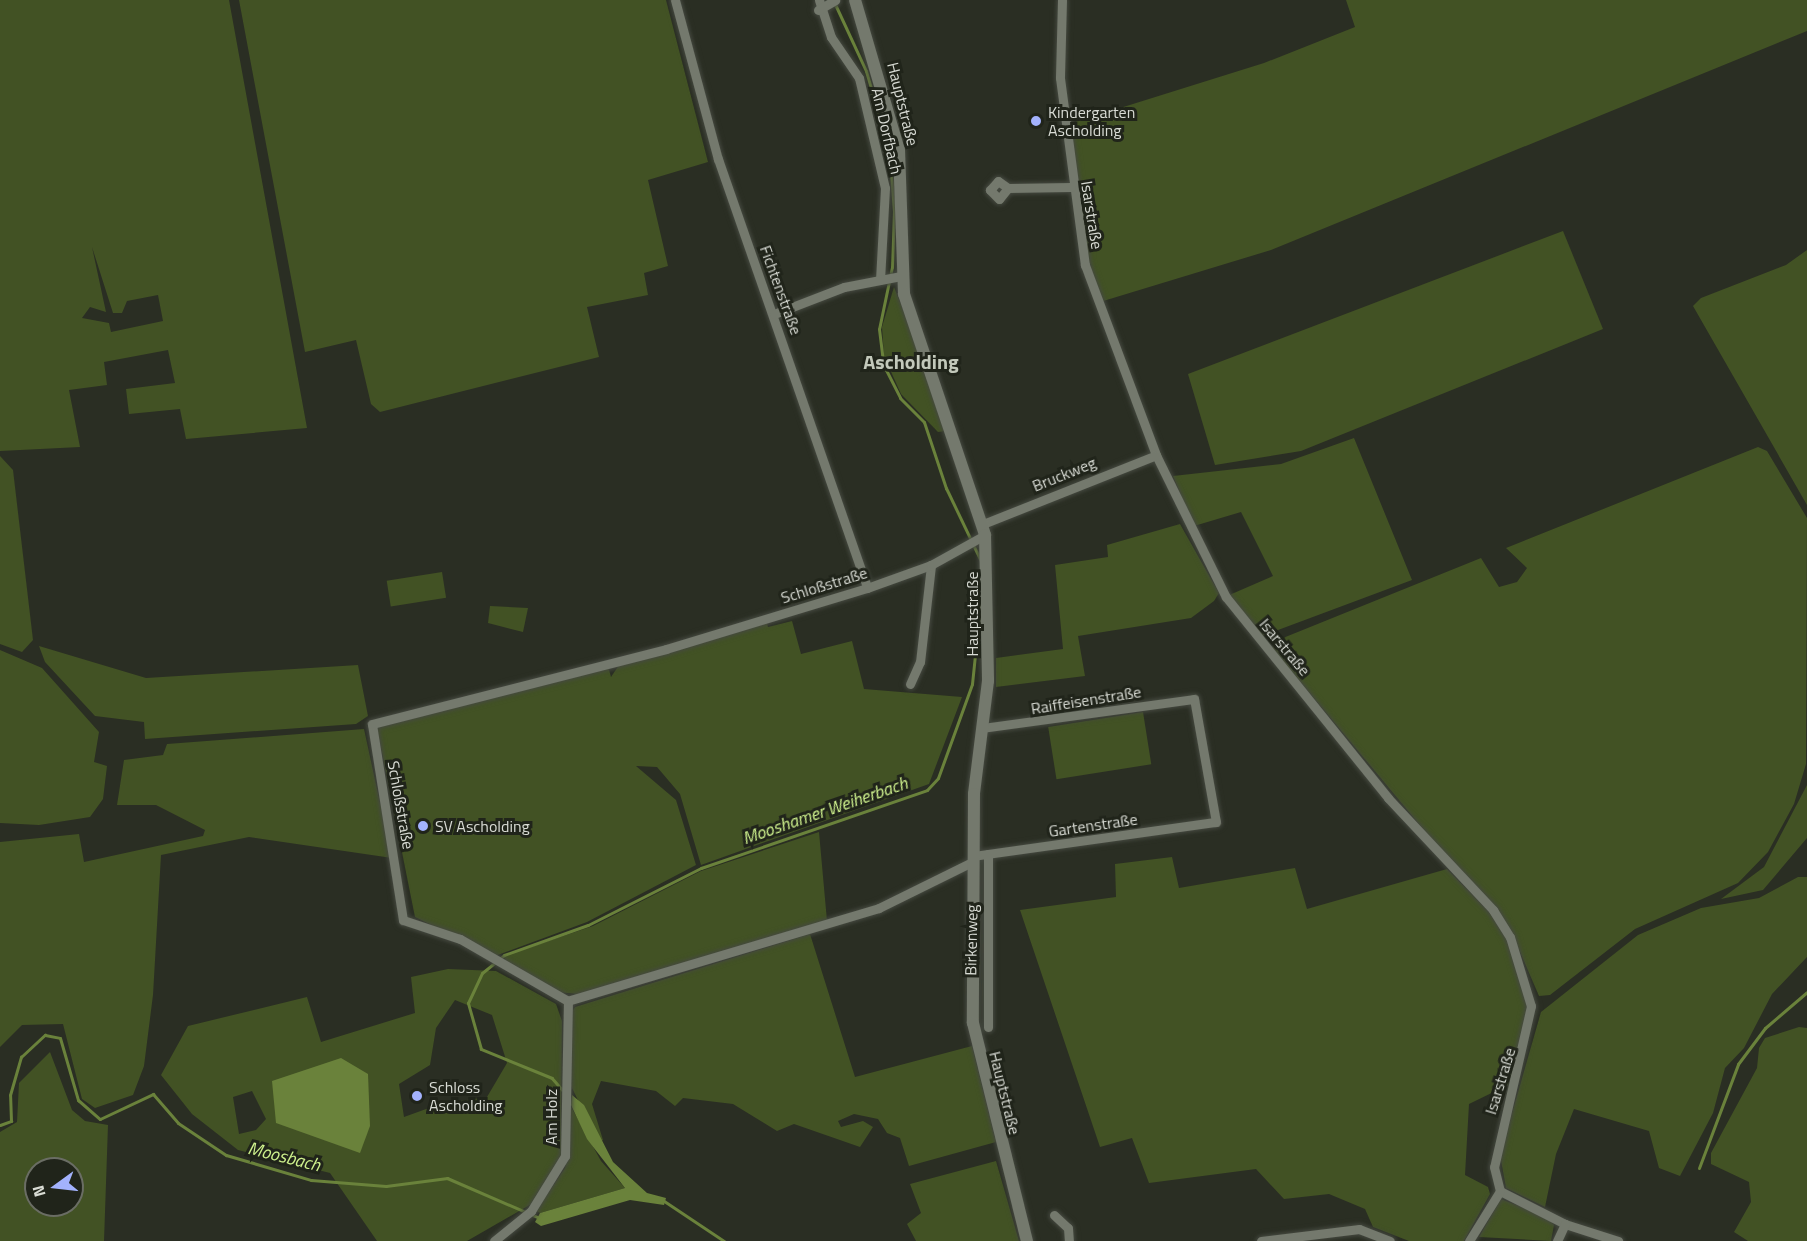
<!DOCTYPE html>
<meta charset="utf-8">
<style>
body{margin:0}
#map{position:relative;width:1807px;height:1241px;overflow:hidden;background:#2a2e23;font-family:"Titillium Web",sans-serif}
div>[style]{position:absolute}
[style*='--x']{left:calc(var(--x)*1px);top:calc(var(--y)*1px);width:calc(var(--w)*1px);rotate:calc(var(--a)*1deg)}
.green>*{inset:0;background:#425224;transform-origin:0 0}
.water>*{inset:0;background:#6a823b}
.stream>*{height:3px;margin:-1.5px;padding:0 1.5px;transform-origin:1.5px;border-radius:1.5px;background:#6a823b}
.roads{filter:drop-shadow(0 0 2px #454940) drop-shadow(0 0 2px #454940)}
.minor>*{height:9px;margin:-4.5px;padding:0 4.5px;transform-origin:4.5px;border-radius:4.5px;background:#74796d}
.secondary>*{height:12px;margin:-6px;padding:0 6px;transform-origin:6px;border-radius:6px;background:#74796d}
.dots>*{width:16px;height:16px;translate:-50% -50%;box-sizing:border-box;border:3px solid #20241a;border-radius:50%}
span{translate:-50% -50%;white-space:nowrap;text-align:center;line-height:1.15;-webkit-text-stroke:6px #20241a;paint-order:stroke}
.street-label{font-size:16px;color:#d8dbd4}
.poi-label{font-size:16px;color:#d8dbd4}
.left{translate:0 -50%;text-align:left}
.water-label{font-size:18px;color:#cef18d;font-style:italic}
.quarter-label{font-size:20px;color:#c3c9bb;font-weight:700}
.north{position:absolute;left:24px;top:1157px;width:60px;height:60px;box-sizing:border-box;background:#20241a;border:2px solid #6a6d64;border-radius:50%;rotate:255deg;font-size:16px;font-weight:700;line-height:24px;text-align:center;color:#d8dbd4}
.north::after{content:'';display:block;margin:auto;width:21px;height:27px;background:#a3b2fd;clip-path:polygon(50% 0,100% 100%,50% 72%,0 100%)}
</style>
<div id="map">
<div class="green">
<div style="clip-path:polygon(evenodd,0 0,229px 0,307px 428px,186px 439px,180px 409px,129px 414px,126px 389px,175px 383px,168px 350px,104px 362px,107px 385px,69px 390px,80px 447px,0 451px,0 0,92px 247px,113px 313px,122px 313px,127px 301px,158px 295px,163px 321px,111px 332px,109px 323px,82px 318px,90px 307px,106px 312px,92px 247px)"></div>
<div style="clip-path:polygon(239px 0,666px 0,708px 162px,648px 180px,668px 266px,644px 273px,648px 295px,587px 307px,599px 357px,380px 412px,371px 404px,356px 340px,305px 352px)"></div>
<div style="clip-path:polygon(1346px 0,1807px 0,1807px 31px,1271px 250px,1100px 302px,1087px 252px,1069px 124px,1264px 63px,1355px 27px)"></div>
<div style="clip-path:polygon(1563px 231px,1603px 329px,1301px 451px,1215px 465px,1188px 374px)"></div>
<div style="clip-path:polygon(1807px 250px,1807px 505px,1693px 306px,1701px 298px,1786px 265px)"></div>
<div style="clip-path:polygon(894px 287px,950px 428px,945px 431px,938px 432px,901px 394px,884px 356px,882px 327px)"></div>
<div style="clip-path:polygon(1354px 438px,1412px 580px,1262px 636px,1227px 596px,1273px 576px,1241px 512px,1194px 526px,1173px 476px,1281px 464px)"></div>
<div style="clip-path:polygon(1758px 447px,1767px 451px,1807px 518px,1806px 764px,1794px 804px,1768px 852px,1738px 883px,1635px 929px,1550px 995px,1539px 996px,1514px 938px,1273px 649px,1273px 642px,1481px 558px,1499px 587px,1517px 582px,1527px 568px,1506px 548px)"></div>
<div style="clip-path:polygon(0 456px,13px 470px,33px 640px,22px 652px,0 644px)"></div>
<div style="clip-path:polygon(1180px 524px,1219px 593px,1214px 601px,1191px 618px,1078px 636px,1085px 676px,996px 687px,996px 658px,1063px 649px,1055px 565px,1108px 557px,1107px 545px)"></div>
<div style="left:442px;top:572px;width:26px;height:56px;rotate:81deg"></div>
<div style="clip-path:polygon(490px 606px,528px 608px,523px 632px,488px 623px)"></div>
<div style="clip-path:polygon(766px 620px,768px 627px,792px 621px,801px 654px,852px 641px,864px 689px,962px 697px,929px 784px,701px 865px,680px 794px,657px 767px,636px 766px,676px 800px,696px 865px,587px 922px,495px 956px,415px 917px,377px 728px,608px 666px,611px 677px,619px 665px)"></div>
<div style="clip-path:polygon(39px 646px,146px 678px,358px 665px,368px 716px,356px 724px,145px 739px,144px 722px,95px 716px,45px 662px)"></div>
<div style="clip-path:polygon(0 650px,42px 668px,99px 732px,94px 762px,107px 766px,103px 799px,90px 817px,39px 825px,0 823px)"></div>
<div style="left:1143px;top:712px;width:53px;height:96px;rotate:81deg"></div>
<div style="clip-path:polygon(364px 729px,392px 858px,249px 837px,161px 855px,153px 995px,144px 1066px,133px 1095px,95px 1108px,82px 1099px,63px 1024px,22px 1025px,0 1047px,0 842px,79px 834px,84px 862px,203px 836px,205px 830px,156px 805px,117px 805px,124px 760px,163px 755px,167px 744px)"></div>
<div style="clip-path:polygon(1807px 785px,1807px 838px,1763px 890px,1721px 899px,1764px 867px)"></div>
<div style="clip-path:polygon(819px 832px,827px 921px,577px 994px,558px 992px,506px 963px,504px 956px,593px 926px,701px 871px)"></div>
<div style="clip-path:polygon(1172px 857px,1179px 888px,1295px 868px,1307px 909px,1447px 869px,1490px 913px,1508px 939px,1527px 997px,1526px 1023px,1508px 1085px,1469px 1104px,1465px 1175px,1488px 1187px,1490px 1194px,1464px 1241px,1409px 1241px,1373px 1227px,1365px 1209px,1329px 1194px,1284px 1199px,1256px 1169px,1149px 1183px,1132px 1138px,1100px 1147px,1020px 910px,1116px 897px,1115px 864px)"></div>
<div style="clip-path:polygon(1798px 877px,1807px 877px,1807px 957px,1772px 994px,1744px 1048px,1725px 1068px,1713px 1113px,1680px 1176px,1659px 1168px,1649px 1131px,1574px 1109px,1556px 1154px,1545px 1207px,1506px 1188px,1500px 1155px,1541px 1012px,1638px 935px,1701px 908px,1759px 898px)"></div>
<div style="clip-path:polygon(810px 934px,855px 1077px,972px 1046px,996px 1142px,909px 1166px,900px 1138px,887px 1133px,878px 1119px,854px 1114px,838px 1121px,841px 1127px,863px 1121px,873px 1127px,860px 1147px,794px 1124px,777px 1131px,733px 1104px,683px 1098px,675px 1106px,656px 1091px,601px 1081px,592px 1104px,603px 1140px,599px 1143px,570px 1084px,570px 1015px,575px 1007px)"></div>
<div style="clip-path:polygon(evenodd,448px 969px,496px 971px,556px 1004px,562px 1021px,561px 1156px,535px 1202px,467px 1241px,377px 1241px,330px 1173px,238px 1150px,192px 1114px,161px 1075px,188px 1026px,307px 997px,321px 1042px,415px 1013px,411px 977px,448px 969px,455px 1000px,492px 1015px,507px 1063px,487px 1097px,440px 1104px,404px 1117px,399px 1084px,430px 1065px,436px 1028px,455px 1000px,448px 969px,252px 1091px,266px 1119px,256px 1130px,239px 1134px,233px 1097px,252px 1091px)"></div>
<div style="clip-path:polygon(1799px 1027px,1807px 1028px,1807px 1241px,1748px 1241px,1734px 1232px,1751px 1202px,1749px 1182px,1711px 1164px,1711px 1153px,1757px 1068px,1759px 1048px,1765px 1038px)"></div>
<div style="clip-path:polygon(evenodd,50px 1052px,72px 1110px,85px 1121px,108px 1125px,104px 1241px,0 1241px,0 1132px,17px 1122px,19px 1083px,50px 1052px,36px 1169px,72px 1169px,72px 1205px,36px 1205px,36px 1169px)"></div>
<div style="clip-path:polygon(569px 1103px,601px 1161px,625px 1188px,540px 1213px,536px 1211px,565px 1168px,570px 1149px)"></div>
<div style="clip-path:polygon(996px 1161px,1019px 1241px,916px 1241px,907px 1224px,921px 1213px,910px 1184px)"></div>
<div style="clip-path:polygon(1501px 1199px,1547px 1217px,1554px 1225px,1551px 1241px,1479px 1237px)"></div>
</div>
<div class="water">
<div style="clip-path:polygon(341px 1058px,368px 1074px,370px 1126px,360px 1153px,276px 1123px,272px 1081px)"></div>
<div style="clip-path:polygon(572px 1095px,584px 1105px,613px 1162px,647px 1193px,666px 1198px,664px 1205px,630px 1200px,541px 1226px,535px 1222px,540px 1213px,625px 1188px,587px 1139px,571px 1105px)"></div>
</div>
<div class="stream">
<div style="--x:834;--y:2;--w:76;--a:65.1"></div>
<div style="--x:866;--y:71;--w:81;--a:73.6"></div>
<div style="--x:889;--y:149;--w:62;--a:85.4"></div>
<div style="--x:894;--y:211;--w:56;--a:92"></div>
<div style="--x:892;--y:267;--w:63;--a:101.8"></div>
<div style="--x:879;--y:329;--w:35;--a:83"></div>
<div style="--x:883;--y:364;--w:38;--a:63"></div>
<div style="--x:900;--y:398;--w:34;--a:45"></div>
<div style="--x:924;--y:422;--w:70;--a:71.6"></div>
<div style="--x:946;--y:488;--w:81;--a:64.4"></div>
<div style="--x:564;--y:1092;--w:18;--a:-131"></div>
<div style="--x:552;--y:1078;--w:77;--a:-157.8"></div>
<div style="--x:481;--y:1049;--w:48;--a:-105.8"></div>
<div style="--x:468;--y:1003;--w:33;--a:-65"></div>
<div style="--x:482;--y:973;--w:28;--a:-39"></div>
<div style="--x:504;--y:955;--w:89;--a:-19.7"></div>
<div style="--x:588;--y:925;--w:127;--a:-26.8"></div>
<div style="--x:701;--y:868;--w:239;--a:-19"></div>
<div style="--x:927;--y:790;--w:16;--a:-47"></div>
<div style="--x:938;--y:778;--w:100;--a:-70.1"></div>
<div style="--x:972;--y:684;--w:87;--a:-84.1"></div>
<div style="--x:0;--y:1125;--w:12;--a:-20"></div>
<div style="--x:11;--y:1121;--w:26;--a:-92"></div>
<div style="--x:10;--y:1095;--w:40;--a:-74"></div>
<div style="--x:21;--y:1057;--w:33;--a:-43"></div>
<div style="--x:45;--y:1035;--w:15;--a:11"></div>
<div style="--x:60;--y:1038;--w:65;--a:73.8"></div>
<div style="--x:78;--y:1100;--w:29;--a:41"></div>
<div style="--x:100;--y:1119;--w:59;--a:-25.3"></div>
<div style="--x:153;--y:1094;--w:38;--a:49"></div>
<div style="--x:178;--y:1123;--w:58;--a:33.7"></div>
<div style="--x:226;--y:1155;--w:89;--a:16.4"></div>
<div style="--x:311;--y:1180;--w:75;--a:4.6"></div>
<div style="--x:386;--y:1186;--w:62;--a:-7.5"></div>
<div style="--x:447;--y:1178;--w:98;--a:23.4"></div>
<div style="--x:1699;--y:1168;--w:111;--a:-69.4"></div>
<div style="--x:1738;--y:1064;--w:45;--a:-53.1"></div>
<div style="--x:1765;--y:1028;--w:55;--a:-40.6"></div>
<div style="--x:661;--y:1199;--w:76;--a:33.7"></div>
</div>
<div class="roads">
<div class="minor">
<div style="--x:675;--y:0;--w:165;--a:74.9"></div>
<div style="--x:718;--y:159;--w:454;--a:70.8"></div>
<div style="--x:819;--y:0;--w:39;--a:72"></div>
<div style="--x:831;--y:37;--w:50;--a:55.7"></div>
<div style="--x:859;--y:78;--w:113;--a:76.7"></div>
<div style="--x:885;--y:188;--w:92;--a:93.1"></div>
<div style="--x:1062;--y:0;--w:78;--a:91.5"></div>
<div style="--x:1060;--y:78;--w:189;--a:82.4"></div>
<div style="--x:1085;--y:265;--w:203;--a:69.5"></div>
<div style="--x:1156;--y:455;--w:158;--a:63.8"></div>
<div style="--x:1226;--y:597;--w:258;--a:51.1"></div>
<div style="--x:1388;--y:798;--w:154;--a:46.8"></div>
<div style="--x:1493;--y:910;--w:32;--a:58"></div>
<div style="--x:1510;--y:937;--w:72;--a:73.1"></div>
<div style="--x:1531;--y:1006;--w:165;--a:102.9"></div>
<div style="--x:1494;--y:1167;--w:25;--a:76"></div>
<div style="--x:1500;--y:1191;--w:73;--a:26.9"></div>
<div style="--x:1565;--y:1224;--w:56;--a:17.8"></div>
<div style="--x:818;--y:10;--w:20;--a:-30"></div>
<div style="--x:1008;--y:188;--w:14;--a:129"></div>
<div style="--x:999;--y:199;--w:13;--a:-135"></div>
<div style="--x:990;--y:190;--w:12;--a:-48"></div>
<div style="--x:998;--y:181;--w:12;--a:35"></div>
<div style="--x:1008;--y:188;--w:63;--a:-0.9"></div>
<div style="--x:774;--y:314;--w:75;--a:-21.1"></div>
<div style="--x:844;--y:287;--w:58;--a:-10.9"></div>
<div style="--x:983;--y:524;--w:186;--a:-21.7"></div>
<div style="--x:910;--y:684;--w:24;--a:-66"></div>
<div style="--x:920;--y:662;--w:98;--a:-83.5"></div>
<div style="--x:988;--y:854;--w:173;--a:90"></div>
<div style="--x:973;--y:856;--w:245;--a:-8"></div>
<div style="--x:1216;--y:822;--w:125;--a:-100.1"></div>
<div style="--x:1194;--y:699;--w:214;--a:172.2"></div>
<div style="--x:972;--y:862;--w:104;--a:153.7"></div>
<div style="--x:879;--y:908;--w:325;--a:163.4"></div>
<div style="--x:568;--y:1001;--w:125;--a:-150.1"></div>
<div style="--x:460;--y:939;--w:60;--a:-161.6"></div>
<div style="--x:403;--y:920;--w:198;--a:-99"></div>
<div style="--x:372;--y:724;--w:303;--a:-14.3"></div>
<div style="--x:666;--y:649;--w:210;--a:-16.9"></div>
<div style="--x:867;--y:588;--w:68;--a:-19.8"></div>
<div style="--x:931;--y:565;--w:62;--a:-29.1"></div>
<div style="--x:1054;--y:1215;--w:19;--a:43"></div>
<div style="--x:1068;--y:1228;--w:13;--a:86"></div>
<div style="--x:494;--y:1241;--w:48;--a:-39"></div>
<div style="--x:531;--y:1211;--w:65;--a:-58.3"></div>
<div style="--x:565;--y:1156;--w:155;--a:-88.9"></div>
<div style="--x:1261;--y:1241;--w:99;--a:-7"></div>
<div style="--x:1359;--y:1229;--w:33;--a:21"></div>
<div style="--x:1469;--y:1241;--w:59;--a:-58.2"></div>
<div style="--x:1557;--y:1241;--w:19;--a:-65"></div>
</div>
<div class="secondary">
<div style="--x:855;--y:0;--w:156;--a:73.7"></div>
<div style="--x:899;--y:150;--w:144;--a:88"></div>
<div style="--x:904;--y:294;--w:254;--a:71.4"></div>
<div style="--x:985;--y:535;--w:146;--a:88.8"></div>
<div style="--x:988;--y:681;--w:114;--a:97.1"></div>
<div style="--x:974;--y:794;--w:229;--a:90.3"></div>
<div style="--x:973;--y:1023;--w:225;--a:76.1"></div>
</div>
</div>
<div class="dots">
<div style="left:1036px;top:121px;background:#a3b2fd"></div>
<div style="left:423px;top:826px;background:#a3b2fd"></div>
<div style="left:417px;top:1096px;background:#a3b2fd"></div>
</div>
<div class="street-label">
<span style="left:903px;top:104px;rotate:76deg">Hauptstraße</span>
<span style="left:887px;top:131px;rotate:77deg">Am Dorfbach</span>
<span style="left:1092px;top:215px;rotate:81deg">Isarstraße</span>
<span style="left:781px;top:290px;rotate:70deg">Fichtenstraße</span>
<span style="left:1064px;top:474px;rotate:-22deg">Bruckweg</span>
<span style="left:824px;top:585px;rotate:-17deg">Schloßstraße</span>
<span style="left:972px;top:614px;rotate:-90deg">Hauptstraße</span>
<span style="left:1285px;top:647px;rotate:50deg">Isarstraße</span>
<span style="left:1086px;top:700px;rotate:-9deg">Raiffeisenstraße</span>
<span style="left:401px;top:805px;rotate:80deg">Schloßstraße</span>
<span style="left:1093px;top:825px;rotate:-8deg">Gartenstraße</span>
<span style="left:971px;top:940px;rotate:-89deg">Birkenweg</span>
<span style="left:1500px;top:1081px;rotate:-73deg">Isarstraße</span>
<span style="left:1005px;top:1093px;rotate:76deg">Hauptstraße</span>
<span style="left:551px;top:1117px;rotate:-90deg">Am Holz</span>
</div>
<div class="poi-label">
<span class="left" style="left:1048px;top:121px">Kindergarten<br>Ascholding</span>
<span class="left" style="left:435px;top:826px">SV Ascholding</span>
<span class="left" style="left:429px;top:1096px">Schloss<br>Ascholding</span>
</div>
<div class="water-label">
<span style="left:825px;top:811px;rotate:-19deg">Mooshamer Weiherbach</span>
<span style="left:284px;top:1157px;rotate:14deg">Moosbach</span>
</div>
<div class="quarter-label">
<span style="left:911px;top:361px">Ascholding</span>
</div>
<div class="north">N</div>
</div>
